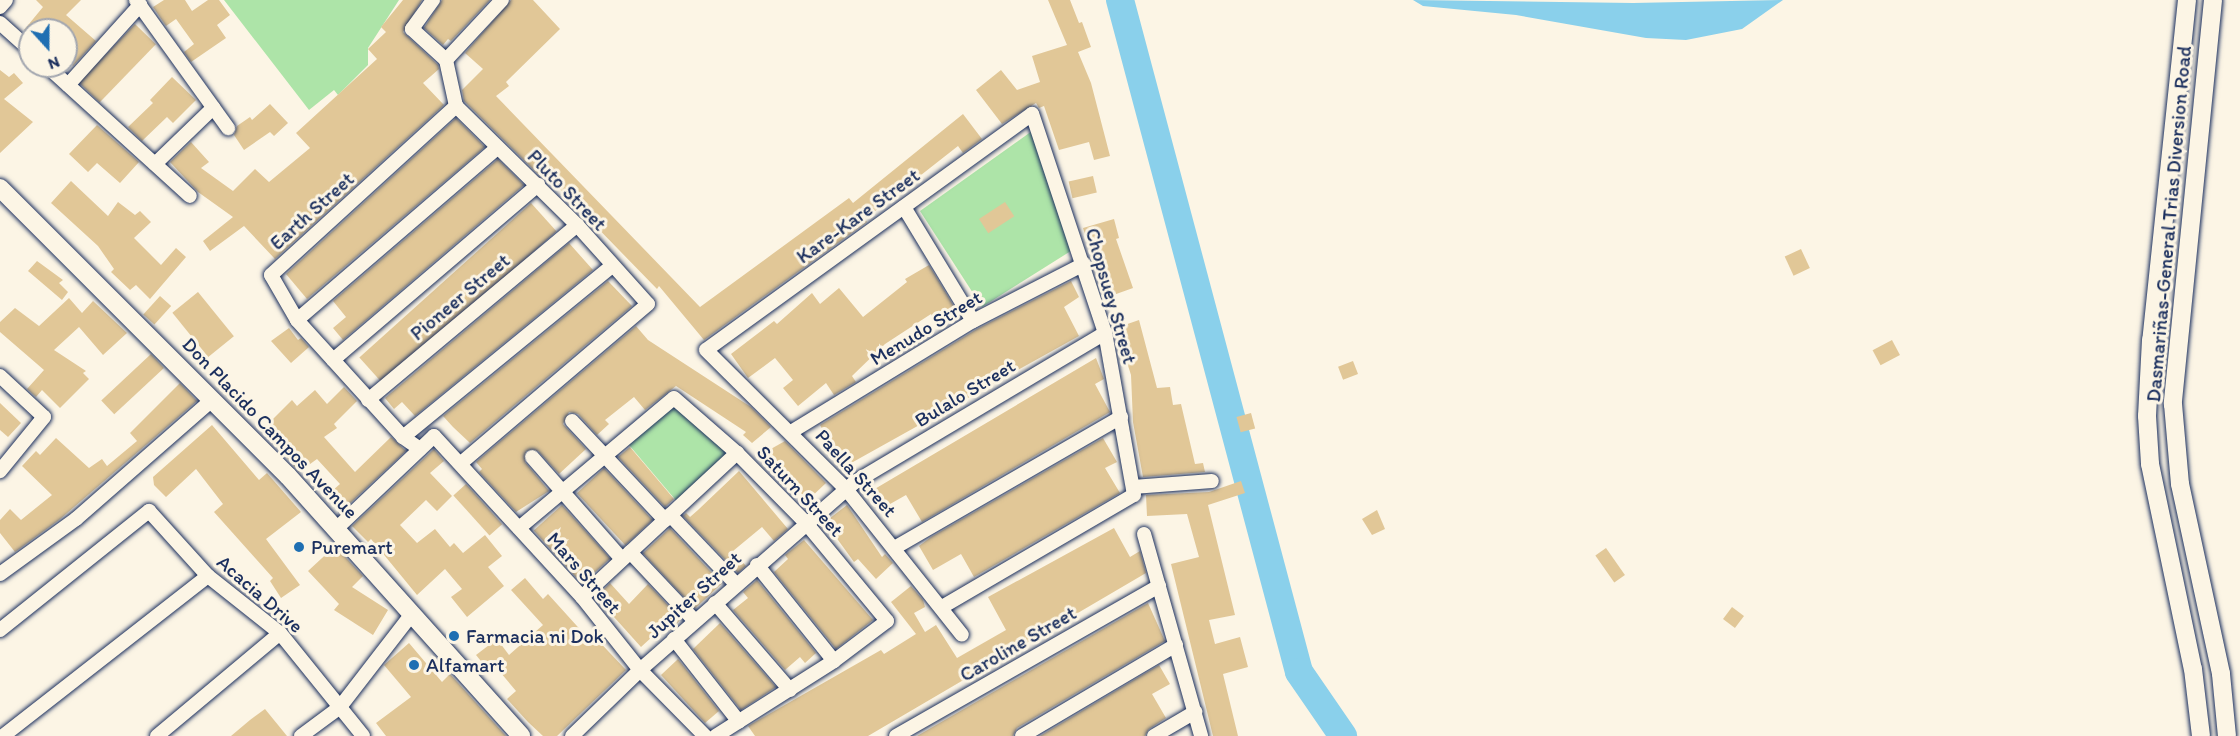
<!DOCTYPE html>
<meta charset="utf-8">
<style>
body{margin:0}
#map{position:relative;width:2240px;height:736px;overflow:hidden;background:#fcf5e5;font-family:Itim,sans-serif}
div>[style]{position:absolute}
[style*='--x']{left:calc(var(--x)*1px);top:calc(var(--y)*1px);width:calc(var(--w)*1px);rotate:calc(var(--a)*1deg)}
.green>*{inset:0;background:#ade4a8}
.water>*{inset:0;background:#8ad0eb}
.river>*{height:28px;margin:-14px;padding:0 14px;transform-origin:14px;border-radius:14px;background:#8ad0eb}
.building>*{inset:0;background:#e1c797;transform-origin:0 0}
.roads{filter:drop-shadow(0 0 2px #1b2f5e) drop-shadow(0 0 2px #1b2f5e)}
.street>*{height:14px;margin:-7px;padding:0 7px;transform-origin:7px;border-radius:7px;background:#fcf5e5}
.secondary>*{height:18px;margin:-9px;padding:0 9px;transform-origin:9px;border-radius:9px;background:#fcf5e5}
.dots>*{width:16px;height:16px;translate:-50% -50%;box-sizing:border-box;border:3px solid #fcf5e5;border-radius:50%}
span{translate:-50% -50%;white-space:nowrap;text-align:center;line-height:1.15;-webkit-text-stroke:6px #fcf5e5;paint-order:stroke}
.street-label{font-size:20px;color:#1b2f5e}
.poi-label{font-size:20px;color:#1b2f5e}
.left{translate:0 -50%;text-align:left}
.north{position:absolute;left:18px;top:18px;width:60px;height:60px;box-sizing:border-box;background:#fcf5e5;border:2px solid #a2a6af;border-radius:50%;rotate:159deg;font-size:16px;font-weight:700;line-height:24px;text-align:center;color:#1b2f5e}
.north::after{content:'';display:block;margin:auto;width:21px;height:27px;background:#1f6fb2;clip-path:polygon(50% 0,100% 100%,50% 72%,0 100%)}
</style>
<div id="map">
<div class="green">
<div style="clip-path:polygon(224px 0,399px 0,368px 48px,368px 65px,338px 95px,334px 90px,309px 110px)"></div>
<div style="clip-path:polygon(1032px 131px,1074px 249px,982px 307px,920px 211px)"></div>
<div style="clip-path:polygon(673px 406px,731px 456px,679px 504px,629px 445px)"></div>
</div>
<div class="water">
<div style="clip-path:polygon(1413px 0,1633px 3px,1783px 0,1742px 29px,1686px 40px,1646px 38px,1516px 15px,1423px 6px)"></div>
</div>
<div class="river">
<div style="--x:1120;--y:0;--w:695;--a:75.08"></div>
<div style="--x:1299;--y:672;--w:78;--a:55.5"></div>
</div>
<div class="building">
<div style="clip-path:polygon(36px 0,81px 0,66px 15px,96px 41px,73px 66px,66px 60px,66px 30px,24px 30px,43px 7px)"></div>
<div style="clip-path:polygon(164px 0,185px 0,192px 11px,208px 0,219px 0,230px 15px,217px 25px,226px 38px,191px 62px,184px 52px,194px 44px,176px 19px,166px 26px,153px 7px)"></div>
<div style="clip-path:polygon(403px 0,422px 0,403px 32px,438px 65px,439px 69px,423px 83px,444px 105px,275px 259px,244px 226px,210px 251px,203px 241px,233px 217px,198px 192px,170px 162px,191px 142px,209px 162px,201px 168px,233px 191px,255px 169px,269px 182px,310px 148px,296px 133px,377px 59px,368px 49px,386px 32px,381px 27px)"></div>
<div style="clip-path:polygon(442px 0,490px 0,451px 41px,448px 39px,443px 45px,424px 28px)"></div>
<div style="clip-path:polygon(511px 0,533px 0,560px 29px,506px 82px,509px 86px,496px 96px,700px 307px,849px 198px,853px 203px,963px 114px,982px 139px,963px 153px,958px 146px,865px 219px,867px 222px,704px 340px,659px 286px,657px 289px,544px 173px,540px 176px,464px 101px,462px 90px,483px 69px,465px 53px)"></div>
<div style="clip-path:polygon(1048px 0,1070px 0,1079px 23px,1082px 22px,1091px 47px,1078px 52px,1091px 83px,1110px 156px,1094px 160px,1089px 142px,1059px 150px,1044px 106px,1039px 108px,1036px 103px,1002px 124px,976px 90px,1001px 70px,1017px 90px,1040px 82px,1032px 56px,1067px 45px)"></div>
<div style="left:135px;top:24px;width:29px;height:81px;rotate:44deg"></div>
<div style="clip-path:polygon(0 70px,9px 77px,14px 73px,23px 83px,4px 99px,33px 122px,0 153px)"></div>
<div style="clip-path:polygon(172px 77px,196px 100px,173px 123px,167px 117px,142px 141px,128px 127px,153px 103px,150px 100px)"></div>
<div style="clip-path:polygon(270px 104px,288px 123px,274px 136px,270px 132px,244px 150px,234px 135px,237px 126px,250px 117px,252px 120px)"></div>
<div style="clip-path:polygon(456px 118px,485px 147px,307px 299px,286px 274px)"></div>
<div style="clip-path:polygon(97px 125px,139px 162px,120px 183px,97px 163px,88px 172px,69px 154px)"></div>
<div style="clip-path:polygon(498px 159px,524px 185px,343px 340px,333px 328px,346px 317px,333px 301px)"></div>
<div style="left:1093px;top:176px;width:17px;height:25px;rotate:77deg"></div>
<div style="clip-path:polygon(71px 181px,108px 216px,118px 202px,135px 215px,140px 211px,151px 222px,134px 238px,161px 265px,176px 248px,186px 257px,150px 299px,136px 285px,130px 290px,111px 272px,114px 269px,98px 246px,51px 203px)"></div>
<div style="left:1005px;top:202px;width:17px;height:31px;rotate:57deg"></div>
<div style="left:531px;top:203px;width:38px;height:231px;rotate:48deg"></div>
<div style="clip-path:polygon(1114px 219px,1119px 238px,1116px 239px,1133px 288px,1105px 298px,1083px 228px)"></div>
<div style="clip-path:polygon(569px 243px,593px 270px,415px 416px,402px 402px,394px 409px,385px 398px)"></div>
<div style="left:1801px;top:249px;width:21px;height:18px;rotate:65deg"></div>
<div style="clip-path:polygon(37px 261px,63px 280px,59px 283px,68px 292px,62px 300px,28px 271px)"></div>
<div style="clip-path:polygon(929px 265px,955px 308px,934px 320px,931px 314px,885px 344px,852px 376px,856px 382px,834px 395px,826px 383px,798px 406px,783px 388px,793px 380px,775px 358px,748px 378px,731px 354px,774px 321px,777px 324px,812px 293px,820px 304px,839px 288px,863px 317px,907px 282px,905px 279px)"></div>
<div style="clip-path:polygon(608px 281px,632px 306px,470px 443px,453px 427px,443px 416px)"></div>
<div style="clip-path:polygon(1071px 281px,1079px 297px,1064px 307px,1079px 336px,844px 467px,820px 425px,977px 329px)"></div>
<div style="left:198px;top:292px;width:57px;height:33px;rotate:51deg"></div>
<div style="left:160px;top:296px;width:15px;height:25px;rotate:42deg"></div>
<div style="clip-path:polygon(69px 298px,82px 313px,93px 301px,127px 333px,103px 355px,79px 327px,54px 350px,86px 371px,83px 373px,89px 379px,60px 408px,42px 390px,36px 397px,27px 389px,44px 370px,0 332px,0 322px,15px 308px,39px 326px)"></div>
<div style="clip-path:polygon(1139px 320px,1157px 388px,1170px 387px,1173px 405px,1181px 404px,1195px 464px,1203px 463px,1205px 472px,1143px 477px,1133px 422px,1131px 375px,1116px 328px)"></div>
<div style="clip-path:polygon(636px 326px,648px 340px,751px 407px,771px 427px,752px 443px,743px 435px,746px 432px,676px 386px,645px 410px,634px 397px,605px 420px,609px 424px,597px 435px,578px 414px,569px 412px,563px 424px,586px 449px,559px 474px,538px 451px,526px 451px,525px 462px,549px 491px,516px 512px,479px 472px,482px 469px,476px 462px)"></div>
<div style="clip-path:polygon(289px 328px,298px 340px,301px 338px,309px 347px,291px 363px,271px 341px)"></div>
<div style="left:1892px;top:340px;width:17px;height:22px;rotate:62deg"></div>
<div style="left:151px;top:354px;width:19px;height:68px;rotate:47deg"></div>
<div style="clip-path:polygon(1096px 358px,1104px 379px,1095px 384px,1110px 412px,922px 522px,906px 495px,883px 508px,873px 490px)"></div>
<div style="left:1353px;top:361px;width:14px;height:16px;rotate:69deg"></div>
<div style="clip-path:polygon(180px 383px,197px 401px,59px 520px,15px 552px,0 533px,0 520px,10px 509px,21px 520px,52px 495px,22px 466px,36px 451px,40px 455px,56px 438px,89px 468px,102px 459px,107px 466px,137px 441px,130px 433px)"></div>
<div style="clip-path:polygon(344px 387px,357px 401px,334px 424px,337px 428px,324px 437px,355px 472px,391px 437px,406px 451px,346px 507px,332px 491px,340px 484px,317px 459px,299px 472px,263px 429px,292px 400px,297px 406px,315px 390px,327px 404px)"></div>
<div style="clip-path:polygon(0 403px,21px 423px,8px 437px,0 430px)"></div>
<div style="left:1251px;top:413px;width:16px;height:15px;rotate:75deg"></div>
<div style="clip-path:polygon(212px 425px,259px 480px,267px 473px,301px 512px,266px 539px,300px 585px,281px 598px,270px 581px,273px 578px,214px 512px,223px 504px,196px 469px,166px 497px,154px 485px,153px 477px)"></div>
<div style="clip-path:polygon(1103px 438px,1117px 462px,1105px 468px,1120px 493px,974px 577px,961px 554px,933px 570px,919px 546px,931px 537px)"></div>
<div style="clip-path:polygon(785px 441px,826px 483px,808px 500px,762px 454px)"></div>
<div style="clip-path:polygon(630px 447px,674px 499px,665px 507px,618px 457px)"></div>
<div style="clip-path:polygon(434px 449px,444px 461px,430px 473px,452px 496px,437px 511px,426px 500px,400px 525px,417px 543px,435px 529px,450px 547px,454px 543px,463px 553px,485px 535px,502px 556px,488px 567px,504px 586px,467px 617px,451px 597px,462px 589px,445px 569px,417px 595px,371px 539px,368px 542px,352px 526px)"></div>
<div style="left:604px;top:468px;width:71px;height:37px;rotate:47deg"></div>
<div style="clip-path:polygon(739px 471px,788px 529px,774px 541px,762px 527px,733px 551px,746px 566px,738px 573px,683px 516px,686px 513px,690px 517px,698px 510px)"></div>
<div style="clip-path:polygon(1241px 481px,1245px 493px,1208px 505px,1235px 615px,1209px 620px,1215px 644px,1240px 637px,1248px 667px,1223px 674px,1238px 736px,1213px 736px,1171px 564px,1199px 557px,1187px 514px,1147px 516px,1146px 495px,1209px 492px)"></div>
<div style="left:466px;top:484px;width:54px;height:17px;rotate:48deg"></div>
<div style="left:562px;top:505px;width:72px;height:38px;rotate:48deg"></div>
<div style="clip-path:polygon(847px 505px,882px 557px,885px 554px,893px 563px,876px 579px,858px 559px,854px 562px,825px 522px)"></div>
<div style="clip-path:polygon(1377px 510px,1385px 529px,1372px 535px,1362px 519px)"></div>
<div style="left:670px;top:528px;width:76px;height:37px;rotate:47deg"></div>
<div style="clip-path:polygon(1114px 528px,1130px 557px,1140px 551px,1146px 573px,868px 736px,755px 736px,748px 726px,881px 650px,884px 654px,916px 634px,891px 602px,911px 586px,923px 600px,925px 607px,914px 613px,925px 632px,936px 625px,957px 658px,1006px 630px,988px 597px)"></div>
<div style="clip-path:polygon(804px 540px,873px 620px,836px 649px,774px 572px,788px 559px,785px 555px)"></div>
<div style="clip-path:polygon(335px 546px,363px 576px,352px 587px,388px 610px,373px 635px,334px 610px,339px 604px,308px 571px)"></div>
<div style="left:1606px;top:548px;width:33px;height:13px;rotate:55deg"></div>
<div style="clip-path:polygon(525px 578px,543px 599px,548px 594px,586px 636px,591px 633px,626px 670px,557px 736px,543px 736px,528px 722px,507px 699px,516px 691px,495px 666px,489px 671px,476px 655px,497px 639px,509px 655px,543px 625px,511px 590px)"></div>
<div style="clip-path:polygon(757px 580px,816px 653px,805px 663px,800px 657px,785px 670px,733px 610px,748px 598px,743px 592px)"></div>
<div style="clip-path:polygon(610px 583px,629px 604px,648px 584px,681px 619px,671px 630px,665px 625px,641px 647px,596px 597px)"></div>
<div style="clip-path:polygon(1148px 603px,1165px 641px,1017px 728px,1013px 736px,917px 736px)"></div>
<div style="left:1732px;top:607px;width:15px;height:15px;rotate:37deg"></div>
<div style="clip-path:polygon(720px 623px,776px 687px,741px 710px,693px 649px)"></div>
<div style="clip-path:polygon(409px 643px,442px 682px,450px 674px,506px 736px,386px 736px,376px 723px,411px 697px,384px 665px)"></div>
<div style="clip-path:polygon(678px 659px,719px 711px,705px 723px,661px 675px)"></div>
<div style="clip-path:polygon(1159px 665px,1170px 684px,1152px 694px,1166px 718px,1149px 729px,1145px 736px,1040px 736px)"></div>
<div style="clip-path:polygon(265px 709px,287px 736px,231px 736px,250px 720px)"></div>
</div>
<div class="roads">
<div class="street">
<div style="--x:136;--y:0;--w:158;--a:54.3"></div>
<div style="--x:433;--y:0;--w:36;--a:126"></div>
<div style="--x:412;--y:29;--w:46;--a:42.4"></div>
<div style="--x:0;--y:7;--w:9;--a:-49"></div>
<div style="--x:0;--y:23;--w:40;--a:42"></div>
<div style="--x:47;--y:66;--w:193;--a:42.3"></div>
<div style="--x:68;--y:85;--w:108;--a:-48"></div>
<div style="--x:456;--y:106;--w:170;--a:44.5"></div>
<div style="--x:577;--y:225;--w:106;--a:48.1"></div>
<div style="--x:648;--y:304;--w:245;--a:139.6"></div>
<div style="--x:456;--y:106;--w:47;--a:-102.3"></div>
<div style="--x:446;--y:60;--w:82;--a:-47"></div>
<div style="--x:155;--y:164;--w:81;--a:-44"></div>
<div style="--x:904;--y:207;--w:133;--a:58.8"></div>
<div style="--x:297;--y:320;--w:264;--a:-40.7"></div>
<div style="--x:333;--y:360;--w:270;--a:-40.5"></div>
<div style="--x:0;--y:376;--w:60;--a:43"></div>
<div style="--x:44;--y:417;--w:70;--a:129.2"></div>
<div style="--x:368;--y:400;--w:273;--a:-39.9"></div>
<div style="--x:572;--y:421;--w:136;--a:46.8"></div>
<div style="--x:791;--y:432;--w:213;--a:-31.4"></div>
<div style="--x:973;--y:321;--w:125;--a:-27.2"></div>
<div style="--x:403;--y:437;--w:270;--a:-39.3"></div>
<div style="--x:420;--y:449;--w:21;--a:-145"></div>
<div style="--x:403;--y:437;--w:158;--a:-132.2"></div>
<div style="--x:297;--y:320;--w:52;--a:-120"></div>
<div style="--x:271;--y:275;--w:251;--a:-42.4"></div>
<div style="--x:532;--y:457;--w:136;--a:48.6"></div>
<div style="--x:1133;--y:487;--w:79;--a:-4.3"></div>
<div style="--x:670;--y:515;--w:95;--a:46.3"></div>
<div style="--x:519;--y:528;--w:202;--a:-40"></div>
<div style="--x:674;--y:398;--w:84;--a:41.1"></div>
<div style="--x:737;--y:453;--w:98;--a:45.4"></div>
<div style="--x:806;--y:523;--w:127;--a:50.4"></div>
<div style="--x:887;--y:621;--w:66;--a:143"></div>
<div style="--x:834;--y:661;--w:140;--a:147.6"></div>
<div style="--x:336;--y:529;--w:135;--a:-43.5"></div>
<div style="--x:434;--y:436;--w:219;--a:47.4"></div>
<div style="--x:582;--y:597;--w:93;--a:51.5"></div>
<div style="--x:640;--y:670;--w:93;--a:45.4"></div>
<div style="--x:1144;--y:534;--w:210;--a:74.2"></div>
<div style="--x:896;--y:547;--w:260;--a:-30"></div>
<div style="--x:630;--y:552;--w:95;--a:46.7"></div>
<div style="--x:757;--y:565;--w:123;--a:51.3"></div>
<div style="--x:0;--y:574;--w:94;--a:-35.9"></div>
<div style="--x:76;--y:519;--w:182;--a:-41.2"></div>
<div style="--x:582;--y:597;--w:212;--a:-42.9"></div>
<div style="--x:715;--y:603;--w:115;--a:49.2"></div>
<div style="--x:942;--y:607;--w:222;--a:-30.3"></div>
<div style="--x:1134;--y:495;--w:165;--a:-100.1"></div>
<div style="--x:1105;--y:333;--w:231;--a:-108.4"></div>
<div style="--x:1032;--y:114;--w:402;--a:144.1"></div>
<div style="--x:706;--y:350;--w:197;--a:44.8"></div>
<div style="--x:846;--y:489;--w:186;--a:51.5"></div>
<div style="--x:0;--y:630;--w:191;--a:-38.6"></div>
<div style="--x:149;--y:511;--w:88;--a:47.8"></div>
<div style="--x:208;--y:576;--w:92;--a:38.4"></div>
<div style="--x:280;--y:633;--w:132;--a:51.1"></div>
<div style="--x:674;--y:639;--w:105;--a:51.9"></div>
<div style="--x:3;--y:736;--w:260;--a:-38"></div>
<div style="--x:157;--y:736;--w:160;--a:-39.9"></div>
<div style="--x:301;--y:736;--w:49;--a:-36.6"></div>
<div style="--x:340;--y:707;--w:118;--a:-52.3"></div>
<div style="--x:572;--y:736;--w:95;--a:-44.1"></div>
<div style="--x:640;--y:670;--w:286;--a:-41.2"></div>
<div style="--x:855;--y:482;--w:291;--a:-30.8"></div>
<div style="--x:896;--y:736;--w:303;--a:-29.7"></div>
<div style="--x:1022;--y:736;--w:179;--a:-30.6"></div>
<div style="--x:1154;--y:736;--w:48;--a:-30.3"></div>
</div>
<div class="secondary">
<div style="--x:2187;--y:0;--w:342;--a:96"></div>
<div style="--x:2151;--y:340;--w:76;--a:93"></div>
<div style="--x:2147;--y:416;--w:48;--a:86.4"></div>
<div style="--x:2150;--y:464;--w:209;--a:78.2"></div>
<div style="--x:2193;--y:669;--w:67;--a:83.2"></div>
<div style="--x:2213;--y:0;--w:406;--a:95.7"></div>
<div style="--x:2173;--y:404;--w:80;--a:85"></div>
<div style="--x:2180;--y:484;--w:194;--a:77.8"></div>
<div style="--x:2221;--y:674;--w:62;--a:84.5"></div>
<div style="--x:0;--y:188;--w:407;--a:45"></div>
<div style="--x:288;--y:476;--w:349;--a:48.1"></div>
</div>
</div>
<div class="dots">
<div style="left:299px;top:547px;background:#1f6fb2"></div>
<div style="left:454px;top:636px;background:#1f6fb2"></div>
<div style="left:414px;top:665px;background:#1f6fb2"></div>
</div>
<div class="street-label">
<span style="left:567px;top:190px;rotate:46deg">Pluto Street</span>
<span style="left:312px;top:211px;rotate:-42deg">Earth Street</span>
<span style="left:858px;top:216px;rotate:-36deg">Kare-Kare Street</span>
<span style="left:2169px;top:224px;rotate:-85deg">Dasmariñas-General Trias Diversion Road</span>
<span style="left:1111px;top:296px;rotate:74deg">Chopsuey Street</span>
<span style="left:460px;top:297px;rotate:-40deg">Pioneer Street</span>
<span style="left:926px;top:328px;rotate:-31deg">Menudo Street</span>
<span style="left:965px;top:393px;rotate:-31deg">Bulalo Street</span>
<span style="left:270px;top:428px;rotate:46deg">Don Placido Campos Avenue</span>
<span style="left:856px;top:473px;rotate:48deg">Paella Street</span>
<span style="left:800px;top:491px;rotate:47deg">Saturn Street</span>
<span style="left:584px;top:573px;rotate:49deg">Mars Street</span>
<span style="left:260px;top:594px;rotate:41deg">Acacia Drive</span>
<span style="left:694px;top:595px;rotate:-42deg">Jupiter Street</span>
<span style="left:1018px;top:644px;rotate:-30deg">Caroline Street</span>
</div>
<div class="poi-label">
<span class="left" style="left:311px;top:547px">Puremart</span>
<span class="left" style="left:466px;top:636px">Farmacia ni Dok</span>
<span class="left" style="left:426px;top:665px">Alfamart</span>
</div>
<div class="north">N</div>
</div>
